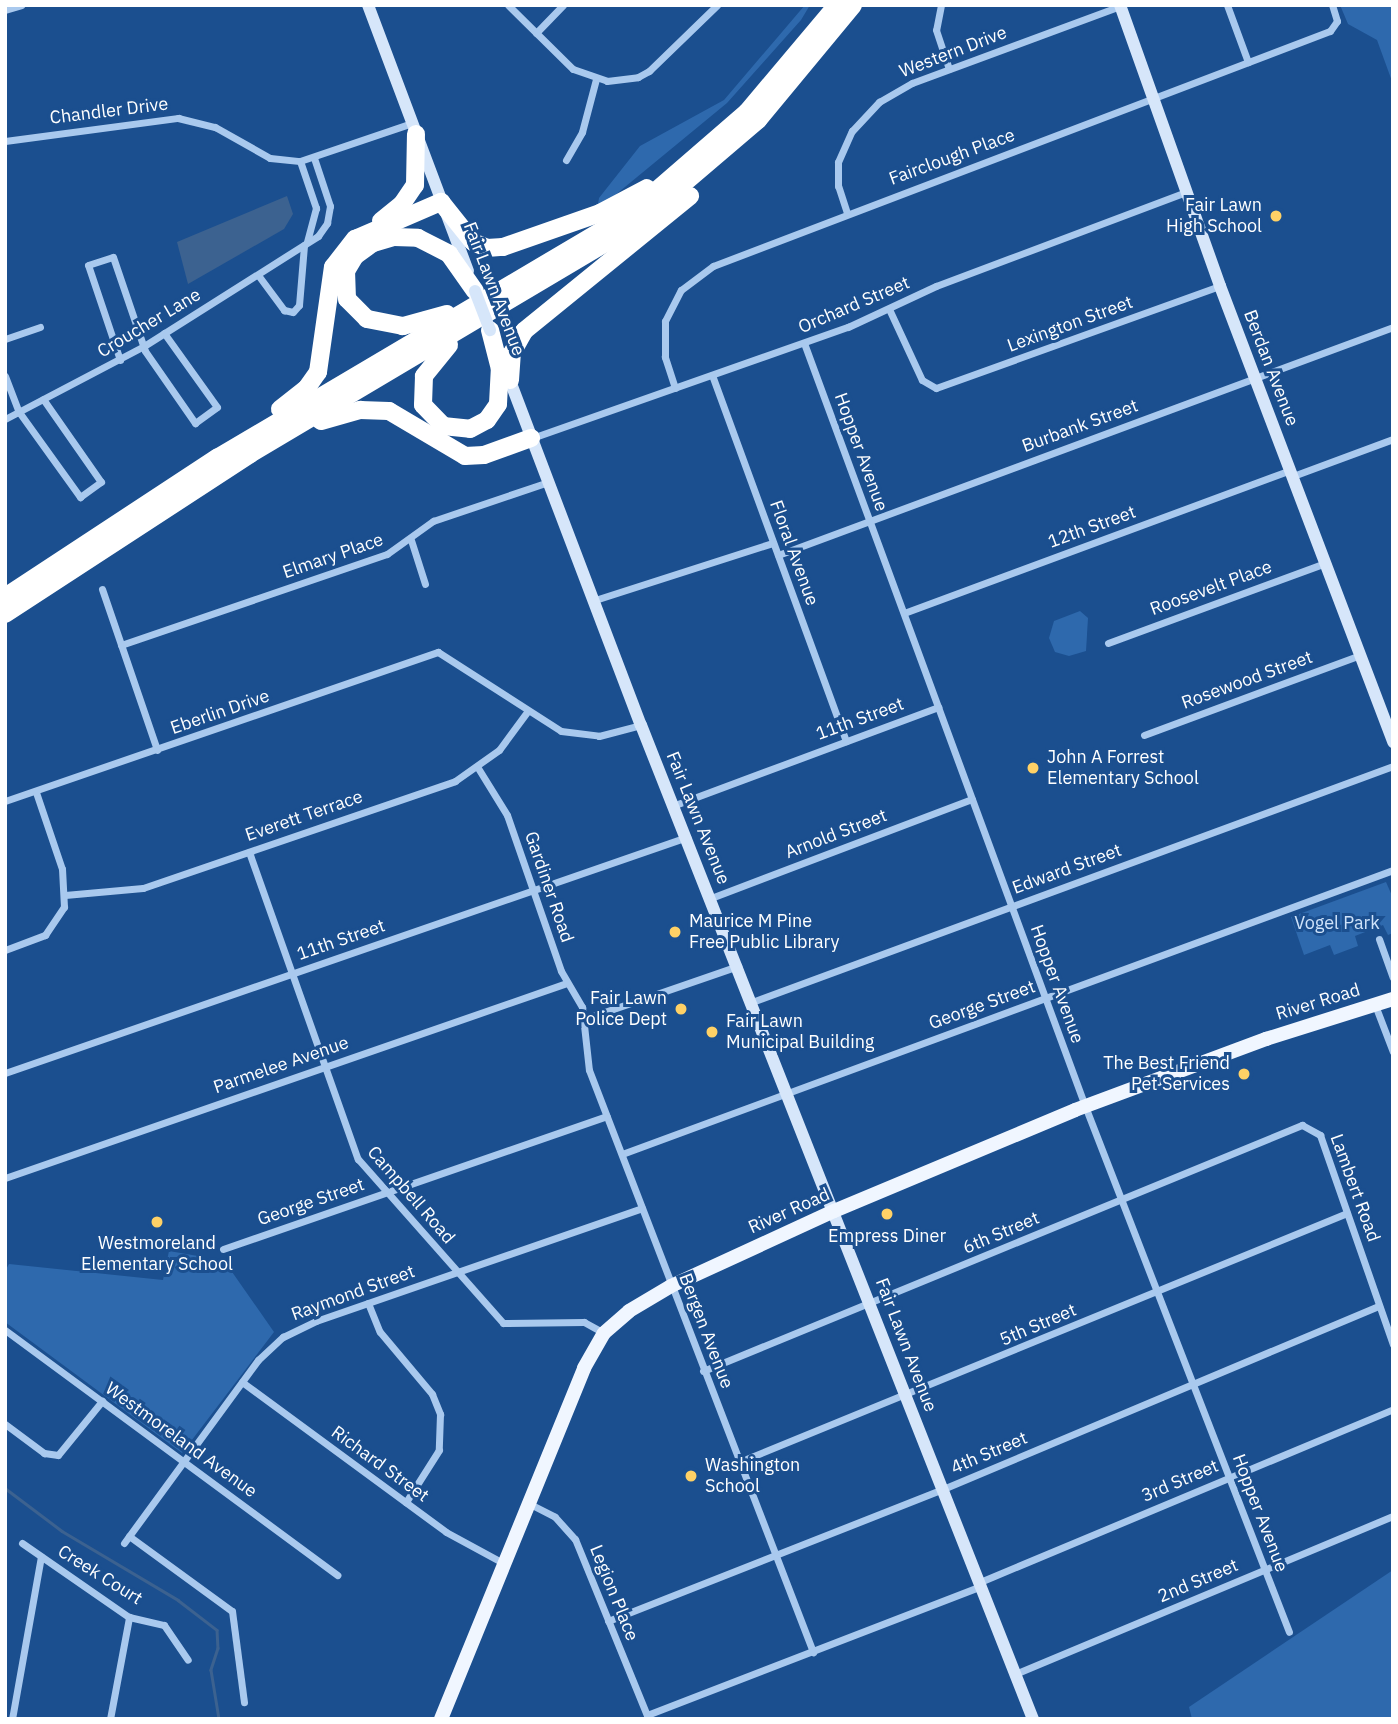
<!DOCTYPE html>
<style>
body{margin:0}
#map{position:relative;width:1398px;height:1724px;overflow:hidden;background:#1b4f8f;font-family:"IBM Plex Sans",sans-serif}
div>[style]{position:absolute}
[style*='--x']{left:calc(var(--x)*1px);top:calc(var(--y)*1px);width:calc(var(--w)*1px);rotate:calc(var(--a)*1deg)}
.green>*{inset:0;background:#2e69ad}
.water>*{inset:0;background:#3c6290}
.stream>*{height:2.5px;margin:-1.25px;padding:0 1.25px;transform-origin:1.25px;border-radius:1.25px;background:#3c6290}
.street>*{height:7px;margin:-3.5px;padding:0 3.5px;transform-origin:3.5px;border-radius:3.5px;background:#a9c9ee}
.secondary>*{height:12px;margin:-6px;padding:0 6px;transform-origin:6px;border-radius:6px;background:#d6e6fa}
.primary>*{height:14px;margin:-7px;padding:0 7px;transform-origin:7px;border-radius:7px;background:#f0f6ff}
.highway>*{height:18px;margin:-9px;padding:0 9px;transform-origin:9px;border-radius:9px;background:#fff}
.secondary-bridge>*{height:12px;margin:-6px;padding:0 6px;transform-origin:6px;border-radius:6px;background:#d6e6fa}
.dots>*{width:19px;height:19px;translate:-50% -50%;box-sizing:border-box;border:4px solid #1b4f8f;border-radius:50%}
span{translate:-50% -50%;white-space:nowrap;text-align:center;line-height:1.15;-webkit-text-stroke:6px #1b4f8f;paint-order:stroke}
.street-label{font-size:18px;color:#fff}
.poi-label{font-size:18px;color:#fff}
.right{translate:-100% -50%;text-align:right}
.left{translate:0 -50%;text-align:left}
.park-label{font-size:18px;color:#cfe3fa}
.frame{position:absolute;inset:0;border:7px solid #fff;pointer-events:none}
</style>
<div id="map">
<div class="green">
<div style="clip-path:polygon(805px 5px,810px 5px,801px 20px,727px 103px,597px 210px,599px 198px,640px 146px,724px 100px)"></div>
<div style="clip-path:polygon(1340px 5px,1393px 5px,1393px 84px,1377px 40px,1348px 24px)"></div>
<div style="clip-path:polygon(1080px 611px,1088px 618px,1086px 651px,1069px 656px,1055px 652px,1049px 638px,1054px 621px)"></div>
<div style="clip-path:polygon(1386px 882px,1393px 898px,1393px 933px,1388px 935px,1383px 925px,1355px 936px,1358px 946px,1334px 955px,1330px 945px,1304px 955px,1291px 917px)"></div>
<div style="clip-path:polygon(169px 1251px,198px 1256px,230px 1269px,274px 1332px,182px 1453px,5px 1322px,5px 1271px,9px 1264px,163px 1280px)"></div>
<div style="clip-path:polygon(1393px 1570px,1393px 1719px,1192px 1719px,1189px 1707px)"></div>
</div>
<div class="water">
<div style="clip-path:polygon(287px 196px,293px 214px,284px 229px,188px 284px,177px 242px)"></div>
</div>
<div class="stream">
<div style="--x:5;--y:1488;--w:71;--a:37"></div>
<div style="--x:62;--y:1531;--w:135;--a:30.7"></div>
<div style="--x:178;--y:1600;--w:49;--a:37.6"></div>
<div style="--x:217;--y:1630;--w:18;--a:87"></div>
<div style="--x:218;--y:1648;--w:23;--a:108"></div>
<div style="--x:211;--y:1670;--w:50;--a:80.7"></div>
</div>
<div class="street">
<div style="--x:508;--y:5;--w:91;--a:44.6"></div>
<div style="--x:573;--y:69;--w:36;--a:19"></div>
<div style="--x:607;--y:81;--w:31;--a:-7"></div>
<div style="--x:638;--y:77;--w:13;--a:-29"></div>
<div style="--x:649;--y:71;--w:95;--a:-44.1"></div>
<div style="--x:941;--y:5;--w:25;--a:101"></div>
<div style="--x:936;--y:30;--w:41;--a:71.6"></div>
<div style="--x:1227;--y:5;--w:61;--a:69.8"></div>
<div style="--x:5;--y:10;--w:17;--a:-17"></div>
<div style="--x:536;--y:33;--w:39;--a:-46"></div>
<div style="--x:5;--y:141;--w:175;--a:-7.6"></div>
<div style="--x:178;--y:118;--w:38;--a:14"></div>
<div style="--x:215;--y:127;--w:63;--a:29.4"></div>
<div style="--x:270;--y:158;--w:30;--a:6"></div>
<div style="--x:300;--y:161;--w:118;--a:-18.7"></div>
<div style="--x:566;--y:160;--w:32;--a:-60"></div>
<div style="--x:582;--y:132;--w:55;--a:-75.2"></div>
<div style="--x:300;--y:161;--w:50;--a:71.2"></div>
<div style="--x:316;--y:208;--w:35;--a:105"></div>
<div style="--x:847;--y:213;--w:28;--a:-108"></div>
<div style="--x:838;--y:186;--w:24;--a:-90"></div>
<div style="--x:838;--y:162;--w:34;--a:-66"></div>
<div style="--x:852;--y:131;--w:40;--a:-47"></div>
<div style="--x:879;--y:102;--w:38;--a:-30"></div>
<div style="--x:912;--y:83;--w:222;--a:-20.3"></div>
<div style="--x:258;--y:275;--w:44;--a:53.4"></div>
<div style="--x:284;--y:310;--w:9;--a:13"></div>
<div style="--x:293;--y:312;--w:9;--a:-49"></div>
<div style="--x:299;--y:305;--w:60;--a:-85.2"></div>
<div style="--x:889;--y:309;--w:78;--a:65.1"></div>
<div style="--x:922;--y:380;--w:16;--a:30"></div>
<div style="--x:936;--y:388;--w:302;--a:-19.8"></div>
<div style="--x:5;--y:339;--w:37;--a:-19"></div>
<div style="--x:804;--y:343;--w:813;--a:69.78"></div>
<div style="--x:1085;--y:1106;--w:564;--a:68.8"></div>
<div style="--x:120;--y:360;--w:100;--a:-108.6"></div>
<div style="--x:88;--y:265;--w:26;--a:-18"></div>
<div style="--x:113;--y:257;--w:99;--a:71.2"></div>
<div style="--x:145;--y:351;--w:88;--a:55.2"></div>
<div style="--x:195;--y:423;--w:27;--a:-36"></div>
<div style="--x:217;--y:407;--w:91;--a:-125.6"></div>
<div style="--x:712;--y:375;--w:390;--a:69.9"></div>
<div style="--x:5;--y:376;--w:39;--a:69"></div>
<div style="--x:19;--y:412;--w:105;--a:54.3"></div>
<div style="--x:80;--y:497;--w:26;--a:-36"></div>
<div style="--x:101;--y:482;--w:101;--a:-124.9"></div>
<div style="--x:675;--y:388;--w:33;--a:-108"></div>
<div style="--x:665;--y:357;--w:36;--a:-90"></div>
<div style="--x:665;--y:321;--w:35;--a:-63"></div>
<div style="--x:681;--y:290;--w:40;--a:-37"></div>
<div style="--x:713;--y:266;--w:660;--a:-20.85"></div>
<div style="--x:1330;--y:31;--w:12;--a:-55"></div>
<div style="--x:1337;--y:21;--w:17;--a:-107"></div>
<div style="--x:5;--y:419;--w:157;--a:-27.7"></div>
<div style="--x:144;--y:346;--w:206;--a:-32.3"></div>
<div style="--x:318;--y:236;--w:16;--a:-55"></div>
<div style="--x:327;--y:223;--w:17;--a:-80"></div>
<div style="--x:330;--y:206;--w:51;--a:-108.4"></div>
<div style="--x:532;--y:438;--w:335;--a:-19.4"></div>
<div style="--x:848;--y:327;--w:97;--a:-25"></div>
<div style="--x:936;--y:286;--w:267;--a:-20.6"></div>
<div style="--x:1293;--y:476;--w:107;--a:-20.3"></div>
<div style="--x:411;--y:540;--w:46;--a:72.3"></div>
<div style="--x:778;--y:555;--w:656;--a:-20.34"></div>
<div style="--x:102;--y:589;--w:170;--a:71.1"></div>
<div style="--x:595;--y:600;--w:187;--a:-17.8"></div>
<div style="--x:904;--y:613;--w:413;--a:-20.3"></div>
<div style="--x:1108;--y:643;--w:232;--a:-20.2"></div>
<div style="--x:121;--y:645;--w:281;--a:-18.9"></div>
<div style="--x:387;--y:554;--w:57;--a:-35.7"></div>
<div style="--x:433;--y:521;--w:121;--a:-18.7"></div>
<div style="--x:1144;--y:735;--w:230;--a:-20.3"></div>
<div style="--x:478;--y:768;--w:55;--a:58.3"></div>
<div style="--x:507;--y:815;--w:165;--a:70.9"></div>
<div style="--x:561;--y:971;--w:42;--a:59.7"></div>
<div style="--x:582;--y:1007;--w:63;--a:83.7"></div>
<div style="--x:589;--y:1070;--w:624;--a:68.95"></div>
<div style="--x:5;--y:801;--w:458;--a:-19"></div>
<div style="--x:438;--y:652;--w:146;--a:32.7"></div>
<div style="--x:561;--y:731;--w:38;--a:7"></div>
<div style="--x:599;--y:736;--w:43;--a:-14.7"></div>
<div style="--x:675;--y:805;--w:281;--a:-20.4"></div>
<div style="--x:249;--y:852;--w:326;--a:70.5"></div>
<div style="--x:358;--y:1159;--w:219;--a:48.5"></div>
<div style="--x:503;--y:1323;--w:81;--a:-0.7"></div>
<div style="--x:584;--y:1322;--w:23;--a:29"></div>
<div style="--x:65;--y:895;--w:78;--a:-5.1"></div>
<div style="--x:143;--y:888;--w:330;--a:-18.9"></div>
<div style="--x:455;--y:781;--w:54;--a:-35.2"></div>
<div style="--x:499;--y:750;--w:47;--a:-53.6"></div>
<div style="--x:711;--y:898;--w:279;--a:-20.8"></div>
<div style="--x:1379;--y:939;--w:41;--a:70.3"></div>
<div style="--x:5;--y:950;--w:43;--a:-20.6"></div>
<div style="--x:45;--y:935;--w:34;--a:-56"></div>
<div style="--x:64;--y:907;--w:38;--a:-93"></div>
<div style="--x:62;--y:869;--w:81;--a:-108.7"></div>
<div style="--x:752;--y:1002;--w:683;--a:-20.21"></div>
<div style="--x:1375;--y:1005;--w:50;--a:69"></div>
<div style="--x:587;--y:1018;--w:160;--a:-19"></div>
<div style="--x:5;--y:1073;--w:722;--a:-19.09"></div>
<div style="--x:622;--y:1154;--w:822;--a:-20.22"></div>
<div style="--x:5;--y:1178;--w:595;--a:-19.14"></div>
<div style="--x:223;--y:1249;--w:406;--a:-19.1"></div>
<div style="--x:368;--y:1303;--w:31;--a:68"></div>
<div style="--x:380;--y:1332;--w:81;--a:50"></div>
<div style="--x:432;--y:1394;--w:22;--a:68"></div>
<div style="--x:440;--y:1414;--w:36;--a:92"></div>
<div style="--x:439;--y:1450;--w:62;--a:122.4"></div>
<div style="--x:5;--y:1330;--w:413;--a:36.4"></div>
<div style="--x:703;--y:1371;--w:648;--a:-22.33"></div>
<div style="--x:1302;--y:1125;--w:21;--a:29"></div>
<div style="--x:1320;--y:1135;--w:222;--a:70.8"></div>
<div style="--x:242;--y:1382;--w:253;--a:36.3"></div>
<div style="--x:446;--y:1532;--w:65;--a:28.5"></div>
<div style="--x:5;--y:1424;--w:49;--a:36.6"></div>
<div style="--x:44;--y:1453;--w:14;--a:8"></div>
<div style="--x:58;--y:1455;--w:70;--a:-50.8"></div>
<div style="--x:739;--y:1462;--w:657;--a:-22.27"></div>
<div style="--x:528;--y:1503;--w:30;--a:27"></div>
<div style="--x:555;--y:1517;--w:30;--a:48"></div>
<div style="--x:575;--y:1539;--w:190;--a:67.8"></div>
<div style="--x:647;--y:1715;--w:358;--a:-21.1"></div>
<div style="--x:129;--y:1536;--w:127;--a:36.1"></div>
<div style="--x:232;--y:1611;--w:92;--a:82.5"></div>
<div style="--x:22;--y:1543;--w:130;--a:34.7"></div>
<div style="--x:129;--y:1617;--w:36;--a:13"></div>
<div style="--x:164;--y:1625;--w:42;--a:55.6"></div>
<div style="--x:124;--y:1543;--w:227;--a:-53.8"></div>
<div style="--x:258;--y:1360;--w:34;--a:-43"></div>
<div style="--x:283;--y:1337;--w:37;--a:-26"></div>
<div style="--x:316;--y:1321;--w:345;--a:-19.1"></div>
<div style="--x:980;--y:1582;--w:448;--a:-22.7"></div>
<div style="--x:608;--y:1621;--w:360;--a:-21.5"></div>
<div style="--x:943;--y:1489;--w:473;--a:-22.8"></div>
<div style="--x:1015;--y:1674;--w:410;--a:-22.7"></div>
<div style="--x:12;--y:1719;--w:165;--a:-79.9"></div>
<div style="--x:110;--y:1719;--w:104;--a:-79.4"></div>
</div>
<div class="secondary">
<div style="--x:368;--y:5;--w:284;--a:69.4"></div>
<div style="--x:1120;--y:5;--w:298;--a:70.4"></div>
<div style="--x:1220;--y:286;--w:488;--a:69.2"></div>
<div style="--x:507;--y:373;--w:377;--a:69.2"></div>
<div style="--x:641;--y:725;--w:1069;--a:68.48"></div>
</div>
<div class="primary">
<div style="--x:441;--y:1719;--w:379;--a:-67.8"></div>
<div style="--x:584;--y:1368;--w:40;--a:-60.3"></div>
<div style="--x:604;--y:1333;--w:33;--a:-41"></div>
<div style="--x:629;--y:1311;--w:49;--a:-30.8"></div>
<div style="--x:671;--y:1286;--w:179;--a:-24.7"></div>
<div style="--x:834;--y:1211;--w:261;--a:-22.7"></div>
<div style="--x:1075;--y:1110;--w:204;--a:-20.4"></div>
<div style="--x:1266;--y:1039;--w:133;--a:-17.5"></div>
</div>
<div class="highway">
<div style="--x:381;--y:221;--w:27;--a:-39"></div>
<div style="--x:402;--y:204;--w:23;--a:-56"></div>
<div style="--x:415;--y:185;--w:51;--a:-88.9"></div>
<div style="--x:447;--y:314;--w:46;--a:164.7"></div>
<div style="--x:403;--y:326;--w:37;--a:-169"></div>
<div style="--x:367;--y:319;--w:28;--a:-135"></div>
<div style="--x:347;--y:299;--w:28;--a:-92"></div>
<div style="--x:346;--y:271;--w:17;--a:-59"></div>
<div style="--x:355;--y:256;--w:22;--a:-36"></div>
<div style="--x:373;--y:243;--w:22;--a:-16"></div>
<div style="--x:394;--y:237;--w:24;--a:2"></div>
<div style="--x:418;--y:238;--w:35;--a:27"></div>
<div style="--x:449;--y:254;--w:45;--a:54.9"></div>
<div style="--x:449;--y:345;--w:40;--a:129"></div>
<div style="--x:424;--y:376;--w:29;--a:92"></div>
<div style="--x:423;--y:405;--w:29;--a:46"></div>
<div style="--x:443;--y:426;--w:27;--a:6"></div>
<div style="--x:470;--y:429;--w:19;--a:-28"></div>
<div style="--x:487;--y:420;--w:19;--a:-55"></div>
<div style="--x:498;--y:404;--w:35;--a:-87"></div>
<div style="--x:500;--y:369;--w:40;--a:-104.4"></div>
<div style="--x:510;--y:380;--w:27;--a:-86"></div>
<div style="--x:512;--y:353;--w:25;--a:-61"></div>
<div style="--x:524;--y:331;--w:214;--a:-39.1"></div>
<div style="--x:280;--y:409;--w:33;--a:-38"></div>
<div style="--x:306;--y:389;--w:21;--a:-55"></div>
<div style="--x:318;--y:372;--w:106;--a:-81.9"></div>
<div style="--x:333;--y:267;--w:36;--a:-52"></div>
<div style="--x:355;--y:239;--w:94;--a:-23.3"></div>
<div style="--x:441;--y:202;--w:51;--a:51.3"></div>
<div style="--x:473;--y:242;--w:15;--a:23"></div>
<div style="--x:487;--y:248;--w:16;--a:-4"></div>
<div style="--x:503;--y:247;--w:103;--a:-19.3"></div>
<div style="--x:600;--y:213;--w:53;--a:-28"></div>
<div style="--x:321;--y:421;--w:41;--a:-15.8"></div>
<div style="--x:360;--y:410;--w:29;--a:2"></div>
<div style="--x:389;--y:411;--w:88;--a:30.6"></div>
<div style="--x:465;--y:456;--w:19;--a:-3"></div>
<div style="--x:484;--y:455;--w:50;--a:-19.9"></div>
<div style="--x:5;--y:597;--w:254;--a:-33.3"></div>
<div style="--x:217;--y:458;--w:477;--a:-30.6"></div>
<div style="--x:628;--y:215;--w:157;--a:-40.9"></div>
<div style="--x:747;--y:112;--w:140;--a:-49.9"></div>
<div style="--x:5;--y:614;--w:293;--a:-33.1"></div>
<div style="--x:250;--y:454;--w:448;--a:-30.7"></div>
<div style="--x:635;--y:225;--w:162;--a:-40.5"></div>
<div style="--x:758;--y:120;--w:149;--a:-50.4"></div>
</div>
<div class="secondary-bridge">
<div style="--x:475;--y:291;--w:42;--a:69"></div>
</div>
<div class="dots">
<div style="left:1276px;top:216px;background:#ffd166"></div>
<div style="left:1033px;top:768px;background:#ffd166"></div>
<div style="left:675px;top:932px;background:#ffd166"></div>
<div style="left:681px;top:1009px;background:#ffd166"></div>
<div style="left:712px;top:1032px;background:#ffd166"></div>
<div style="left:1244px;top:1074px;background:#ffd166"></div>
<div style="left:887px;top:1214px;background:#ffd166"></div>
<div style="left:157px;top:1222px;background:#ffd166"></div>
<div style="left:691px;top:1476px;background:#ffd166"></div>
</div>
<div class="street-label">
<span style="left:953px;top:52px;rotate:-21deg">Western Drive</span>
<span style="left:109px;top:111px;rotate:-7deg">Chandler Drive</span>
<span style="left:952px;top:157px;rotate:-20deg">Fairclough Place</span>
<span style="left:494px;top:289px;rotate:69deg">Fair Lawn Avenue</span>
<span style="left:854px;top:305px;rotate:-23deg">Orchard Street</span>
<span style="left:149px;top:323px;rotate:-31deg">Croucher Lane</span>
<span style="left:1070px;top:324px;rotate:-20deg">Lexington Street</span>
<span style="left:1271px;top:368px;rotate:69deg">Berdan Avenue</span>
<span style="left:1080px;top:426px;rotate:-20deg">Burbank Street</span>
<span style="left:861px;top:452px;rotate:70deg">Hopper Avenue</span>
<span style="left:1092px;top:527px;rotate:-20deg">12th Street</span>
<span style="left:794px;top:553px;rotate:70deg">Floral Avenue</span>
<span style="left:333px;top:556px;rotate:-19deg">Elmary Place</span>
<span style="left:1211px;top:588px;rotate:-20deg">Roosevelt Place</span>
<span style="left:1247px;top:680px;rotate:-20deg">Rosewood Street</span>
<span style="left:220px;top:712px;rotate:-19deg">Eberlin Drive</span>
<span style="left:860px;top:719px;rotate:-20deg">11th Street</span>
<span style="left:304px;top:816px;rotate:-19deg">Everett Terrace</span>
<span style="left:698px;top:818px;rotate:68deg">Fair Lawn Avenue</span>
<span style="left:836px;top:834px;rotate:-21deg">Arnold Street</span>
<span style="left:1067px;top:869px;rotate:-20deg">Edward Street</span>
<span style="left:549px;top:887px;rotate:71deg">Gardiner Road</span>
<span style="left:341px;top:940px;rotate:-19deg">11th Street</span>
<span style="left:1057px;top:984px;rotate:70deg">Hopper Avenue</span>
<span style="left:1318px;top:1002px;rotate:-17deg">River Road</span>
<span style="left:982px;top:1005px;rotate:-20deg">George Street</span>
<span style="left:281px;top:1065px;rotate:-19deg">Parmelee Avenue</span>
<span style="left:1355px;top:1188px;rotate:70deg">Lambert Road</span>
<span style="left:411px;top:1195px;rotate:49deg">Campbell Road</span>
<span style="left:311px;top:1202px;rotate:-19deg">George Street</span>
<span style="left:789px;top:1211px;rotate:-24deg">River Road</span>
<span style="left:1001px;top:1233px;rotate:-23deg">6th Street</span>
<span style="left:353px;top:1293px;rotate:-20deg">Raymond Street</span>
<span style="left:1038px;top:1325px;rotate:-23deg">5th Street</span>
<span style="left:706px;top:1331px;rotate:69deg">Bergen Avenue</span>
<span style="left:906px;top:1345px;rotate:69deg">Fair Lawn Avenue</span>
<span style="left:181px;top:1440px;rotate:36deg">Westmoreland Avenue</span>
<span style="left:989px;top:1453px;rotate:-23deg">4th Street</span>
<span style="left:380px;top:1464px;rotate:36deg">Richard Street</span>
<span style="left:1180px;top:1481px;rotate:-23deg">3rd Street</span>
<span style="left:1260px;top:1513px;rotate:69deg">Hopper Avenue</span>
<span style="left:100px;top:1575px;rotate:32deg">Creek Court</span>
<span style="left:1198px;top:1581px;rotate:-23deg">2nd Street</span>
<span style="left:614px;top:1593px;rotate:68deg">Legion Place</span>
</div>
<div class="poi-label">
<span class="right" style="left:1262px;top:216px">Fair Lawn<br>High School</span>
<span class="left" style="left:1047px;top:768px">John A Forrest<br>Elementary School</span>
<span class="left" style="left:689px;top:932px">Maurice M Pine<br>Free Public Library</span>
<span class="right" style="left:667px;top:1009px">Fair Lawn<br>Police Dept</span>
<span class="left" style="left:726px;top:1032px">Fair Lawn<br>Municipal Building</span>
<span class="right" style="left:1230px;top:1074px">The Best Friend<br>Pet Services</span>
<span style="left:887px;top:1236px">Empress Diner</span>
<span style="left:157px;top:1254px">Westmoreland<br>Elementary School</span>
<span class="left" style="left:705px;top:1476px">Washington<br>School</span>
</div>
<div class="park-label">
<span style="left:1337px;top:923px">Vogel Park</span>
</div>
<div class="frame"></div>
</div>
